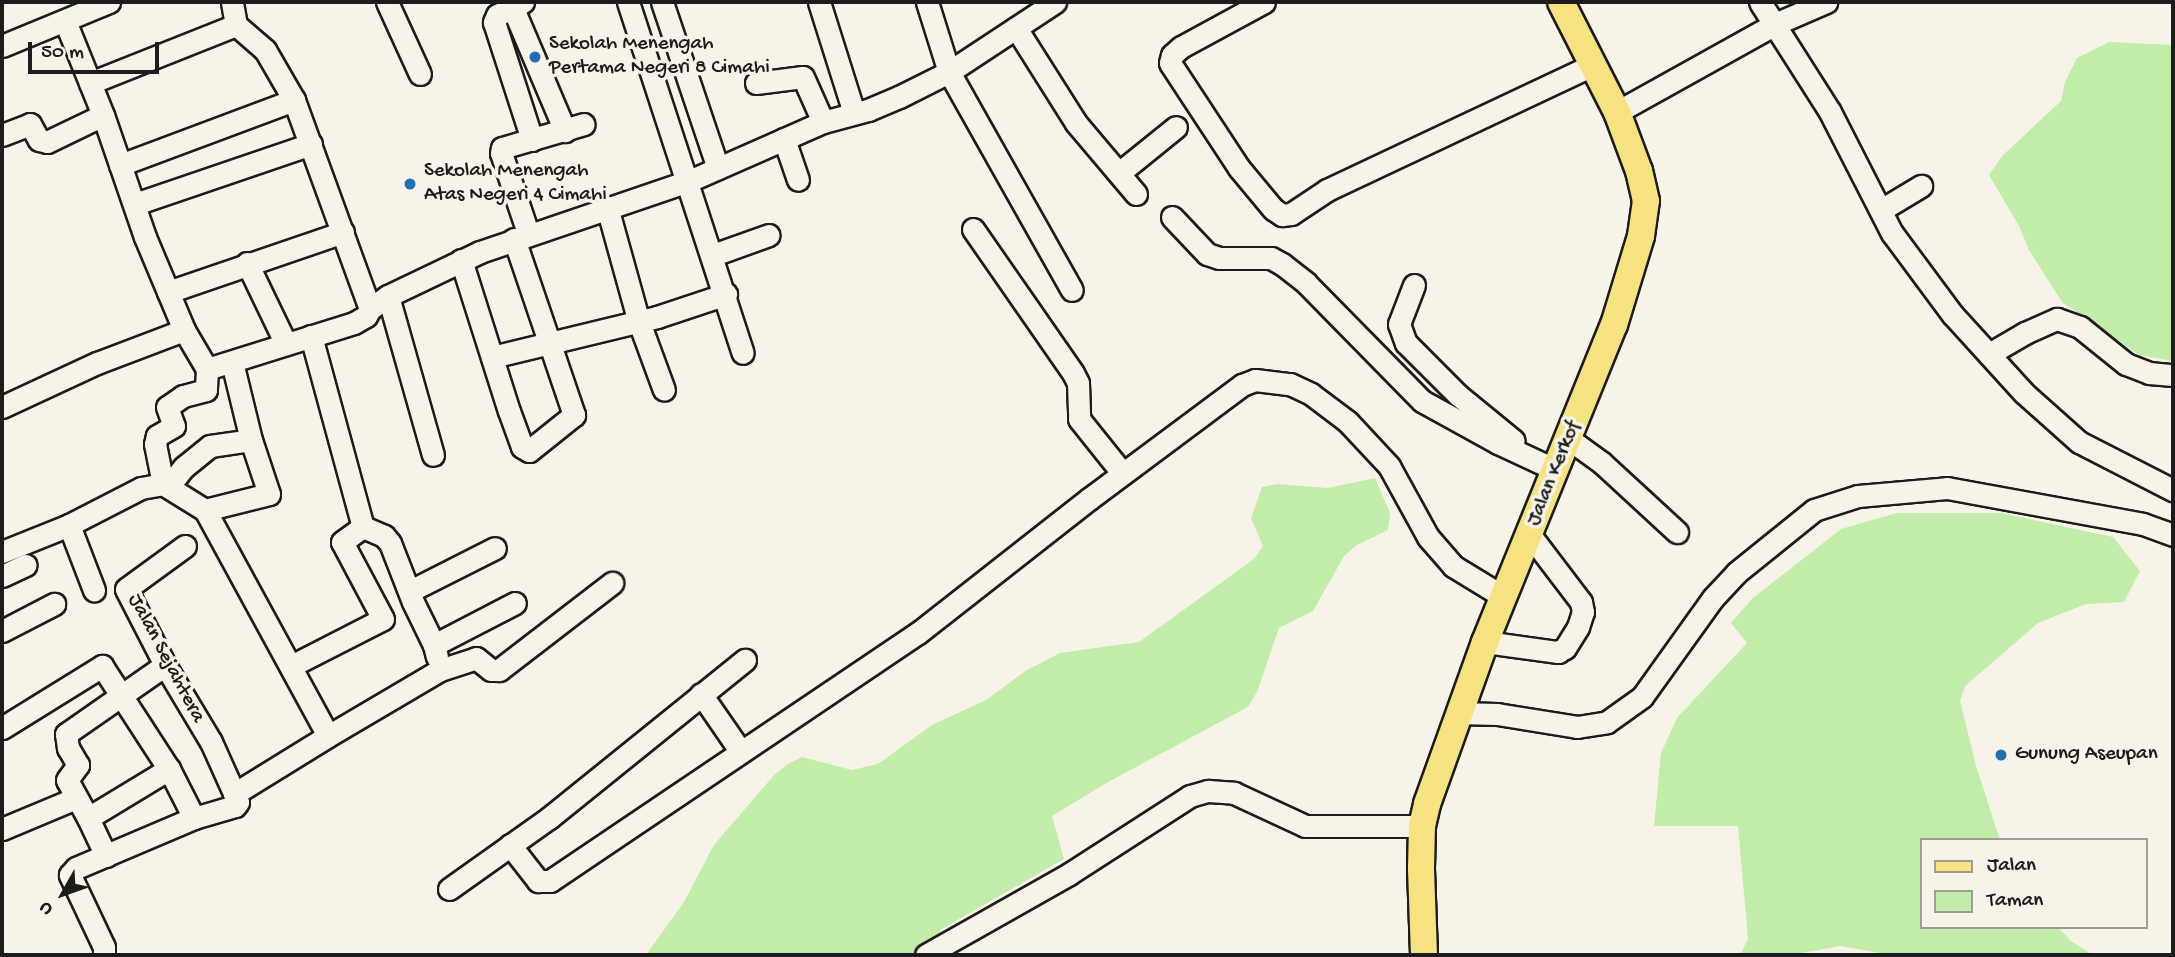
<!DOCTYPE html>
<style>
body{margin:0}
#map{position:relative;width:2175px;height:957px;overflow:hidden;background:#f7f3e8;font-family:"Gochi Hand",sans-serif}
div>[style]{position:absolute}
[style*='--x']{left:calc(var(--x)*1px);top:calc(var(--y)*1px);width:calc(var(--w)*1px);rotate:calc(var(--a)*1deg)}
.green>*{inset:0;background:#c1eca9}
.roads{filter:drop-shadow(2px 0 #1c1c1c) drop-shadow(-2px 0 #1c1c1c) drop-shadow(0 2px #1c1c1c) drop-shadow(0 -2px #1c1c1c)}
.minor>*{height:21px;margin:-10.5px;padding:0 10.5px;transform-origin:10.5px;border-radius:10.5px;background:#f7f3e8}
.major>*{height:26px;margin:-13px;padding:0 13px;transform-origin:13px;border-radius:13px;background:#f7e281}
.dots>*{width:19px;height:19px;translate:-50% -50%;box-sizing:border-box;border:4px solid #f7f3e8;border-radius:50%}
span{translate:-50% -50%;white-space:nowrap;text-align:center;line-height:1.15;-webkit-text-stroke:7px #f7f3e8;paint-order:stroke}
.poi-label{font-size:21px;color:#1c1c1c}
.left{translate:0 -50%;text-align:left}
.street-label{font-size:21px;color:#1c1c1c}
.frame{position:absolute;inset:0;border:4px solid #1c1c1c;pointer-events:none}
.legend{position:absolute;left:1920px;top:838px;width:228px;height:91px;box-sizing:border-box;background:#f7f3e8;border:2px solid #9f9d96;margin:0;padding:9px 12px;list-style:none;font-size:21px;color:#1c1c1c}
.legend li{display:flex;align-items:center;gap:14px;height:35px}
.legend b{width:35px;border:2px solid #9f9d96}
.north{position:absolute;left:28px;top:859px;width:70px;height:70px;-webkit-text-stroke:5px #f7f3e8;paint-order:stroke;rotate:230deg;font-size:19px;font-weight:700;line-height:28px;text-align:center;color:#1c1c1c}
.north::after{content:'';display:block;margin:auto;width:24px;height:32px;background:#1c1c1c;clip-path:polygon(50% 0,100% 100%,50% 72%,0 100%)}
.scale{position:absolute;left:28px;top:42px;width:131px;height:32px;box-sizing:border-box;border:4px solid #1c1c1c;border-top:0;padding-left:9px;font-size:21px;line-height:24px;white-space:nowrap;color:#1c1c1c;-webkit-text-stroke:5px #f7f3e8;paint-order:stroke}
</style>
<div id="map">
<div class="green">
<div style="clip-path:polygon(2109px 42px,2173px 45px,2173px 361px,2139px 355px,2062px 302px,2029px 250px,2019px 226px,1989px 175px,2002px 156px,2061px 101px,2065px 82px,2077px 58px)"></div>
<div style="clip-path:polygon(1375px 478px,1390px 513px,1388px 530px,1357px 545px,1344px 556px,1313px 611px,1279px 628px,1257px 692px,1248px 707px,1108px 782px,1052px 816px,1064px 859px,940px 930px,936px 955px,646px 955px,684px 902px,714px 845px,775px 774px,788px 764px,802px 757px,852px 770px,878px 764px,932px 725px,986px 700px,1027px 670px,1060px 653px,1139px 642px,1254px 559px,1263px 546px,1251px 518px,1262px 487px,1277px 484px,1328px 488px)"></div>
<div style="clip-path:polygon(1897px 513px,2001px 513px,2113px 537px,2140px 571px,2124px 602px,2086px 604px,2038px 623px,1965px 686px,1960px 701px,1976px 766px,2000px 840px,1921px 840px,1921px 927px,2058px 927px,2071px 941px,2093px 955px,1891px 955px,1840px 946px,1791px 955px,1740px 955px,1748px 939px,1738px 826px,1654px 826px,1661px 753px,1677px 718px,1747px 643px,1731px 623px,1753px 598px,1841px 529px)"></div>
</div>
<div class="roads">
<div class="minor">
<div style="--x:387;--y:2;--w:79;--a:65.4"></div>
<div style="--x:523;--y:2;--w:29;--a:153"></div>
<div style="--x:497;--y:15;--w:8;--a:113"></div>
<div style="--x:494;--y:22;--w:124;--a:72.1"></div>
<div style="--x:628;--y:2;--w:369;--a:71.9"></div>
<div style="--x:662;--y:2;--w:175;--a:71.4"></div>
<div style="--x:819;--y:2;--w:116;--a:72.5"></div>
<div style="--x:927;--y:2;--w:73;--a:72.6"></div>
<div style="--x:949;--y:72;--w:250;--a:60.6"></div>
<div style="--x:1264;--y:2;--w:94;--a:151.5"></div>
<div style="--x:1181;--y:47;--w:12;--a:138"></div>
<div style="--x:1172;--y:55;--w:8;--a:104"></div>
<div style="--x:1170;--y:63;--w:126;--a:56.7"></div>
<div style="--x:1239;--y:168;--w:53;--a:50.3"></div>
<div style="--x:1273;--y:209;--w:11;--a:34"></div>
<div style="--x:1282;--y:215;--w:9;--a:-6"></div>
<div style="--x:1291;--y:214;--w:43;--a:-33.7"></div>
<div style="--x:1327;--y:190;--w:294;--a:-25.2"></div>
<div style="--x:1760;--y:2;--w:130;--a:57.5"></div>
<div style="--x:1830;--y:112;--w:136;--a:62.9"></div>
<div style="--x:1892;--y:233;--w:102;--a:53.4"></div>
<div style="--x:1953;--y:315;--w:105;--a:47.7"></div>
<div style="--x:2024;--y:393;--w:74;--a:41.7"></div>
<div style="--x:2079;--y:442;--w:106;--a:27.1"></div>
<div style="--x:512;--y:6;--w:136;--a:67"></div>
<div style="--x:65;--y:21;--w:101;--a:68"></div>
<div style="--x:103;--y:115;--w:129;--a:71"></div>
<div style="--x:145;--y:237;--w:101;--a:67.2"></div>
<div style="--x:184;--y:330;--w:45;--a:59.5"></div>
<div style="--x:207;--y:369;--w:21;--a:93"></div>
<div style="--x:206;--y:390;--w:24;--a:165"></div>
<div style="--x:183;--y:396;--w:19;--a:145"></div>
<div style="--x:167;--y:407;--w:20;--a:70"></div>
<div style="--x:174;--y:426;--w:20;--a:150"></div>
<div style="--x:157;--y:436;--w:8;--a:104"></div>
<div style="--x:155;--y:444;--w:41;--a:78.7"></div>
<div style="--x:1016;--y:28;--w:112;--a:57.7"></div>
<div style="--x:1076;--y:123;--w:93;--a:49.8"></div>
<div style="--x:2;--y:46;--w:116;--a:-22.4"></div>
<div style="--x:90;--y:83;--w:157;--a:-21.7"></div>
<div style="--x:756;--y:83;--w:47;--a:-7.3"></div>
<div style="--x:803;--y:77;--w:49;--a:66"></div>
<div style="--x:1617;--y:112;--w:181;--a:-29.1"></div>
<div style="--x:1775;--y:24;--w:56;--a:-23.3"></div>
<div style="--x:2;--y:135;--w:30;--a:-21"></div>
<div style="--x:30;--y:124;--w:18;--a:61"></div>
<div style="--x:39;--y:140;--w:8;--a:14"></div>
<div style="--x:47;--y:142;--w:62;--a:-25.7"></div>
<div style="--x:784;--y:139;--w:43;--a:71.1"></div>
<div style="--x:120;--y:165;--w:186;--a:-20.5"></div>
<div style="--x:1119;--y:173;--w:73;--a:-38.9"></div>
<div style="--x:135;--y:204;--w:186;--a:-18.8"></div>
<div style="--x:607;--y:207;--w:119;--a:74.5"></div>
<div style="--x:639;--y:322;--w:72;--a:69.8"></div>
<div style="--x:1881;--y:210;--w:47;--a:-31"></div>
<div style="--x:1172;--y:217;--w:51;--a:46.6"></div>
<div style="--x:1207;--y:254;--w:13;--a:18"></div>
<div style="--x:1219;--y:258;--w:52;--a:0"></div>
<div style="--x:1271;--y:258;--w:13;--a:29"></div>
<div style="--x:1282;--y:264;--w:31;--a:38"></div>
<div style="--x:1306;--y:283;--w:165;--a:45.5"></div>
<div style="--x:1422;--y:401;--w:87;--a:28.9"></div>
<div style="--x:1498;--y:443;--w:64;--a:25"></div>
<div style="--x:973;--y:229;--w:175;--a:55.2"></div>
<div style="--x:1073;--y:373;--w:11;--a:63"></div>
<div style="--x:1078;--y:383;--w:36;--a:88"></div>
<div style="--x:1079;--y:419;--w:70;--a:51.3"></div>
<div style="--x:528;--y:233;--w:84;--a:-108.6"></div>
<div style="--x:501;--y:153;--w:5;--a:-79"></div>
<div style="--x:502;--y:148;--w:85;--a:-16.3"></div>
<div style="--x:713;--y:255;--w:59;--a:-19.7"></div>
<div style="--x:461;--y:260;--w:158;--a:72.4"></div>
<div style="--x:509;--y:411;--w:38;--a:70"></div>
<div style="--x:522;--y:447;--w:8;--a:30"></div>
<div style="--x:529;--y:451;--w:58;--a:-38.7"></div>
<div style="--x:574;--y:415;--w:186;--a:-108.8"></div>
<div style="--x:247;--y:263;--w:90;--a:64.3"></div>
<div style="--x:1414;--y:285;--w:42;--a:111"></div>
<div style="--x:1399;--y:324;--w:20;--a:70"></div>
<div style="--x:1406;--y:343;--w:74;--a:45"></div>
<div style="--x:1458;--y:395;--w:72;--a:39.4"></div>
<div style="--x:168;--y:292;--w:185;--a:-18.9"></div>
<div style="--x:388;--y:296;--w:165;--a:74.2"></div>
<div style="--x:370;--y:309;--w:22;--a:-36"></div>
<div style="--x:388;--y:296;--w:102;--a:-25.6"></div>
<div style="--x:480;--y:252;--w:221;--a:-18.8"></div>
<div style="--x:689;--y:181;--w:146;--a:-23.8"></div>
<div style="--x:823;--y:122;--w:47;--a:-14.9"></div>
<div style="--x:868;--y:110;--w:34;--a:-23"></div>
<div style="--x:899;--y:97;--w:56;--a:-26.6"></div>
<div style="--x:949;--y:72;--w:127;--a:-33.4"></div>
<div style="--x:311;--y:336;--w:198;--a:74.8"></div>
<div style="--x:363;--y:527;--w:23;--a:23"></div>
<div style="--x:384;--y:536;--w:9;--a:49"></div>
<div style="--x:390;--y:543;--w:63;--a:68.7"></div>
<div style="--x:413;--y:602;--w:48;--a:64"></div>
<div style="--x:1989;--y:354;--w:42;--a:-30.3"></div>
<div style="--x:2025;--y:333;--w:35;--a:-24"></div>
<div style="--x:2057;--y:319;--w:24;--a:19"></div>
<div style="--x:2080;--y:327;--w:59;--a:38.8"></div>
<div style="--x:2126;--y:364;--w:25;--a:21"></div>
<div style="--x:2149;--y:373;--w:24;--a:5"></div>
<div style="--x:492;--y:357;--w:170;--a:-13.6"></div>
<div style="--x:657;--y:317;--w:73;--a:-18.4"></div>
<div style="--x:207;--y:369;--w:154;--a:-17.4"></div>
<div style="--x:354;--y:323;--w:14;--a:-30"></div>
<div style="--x:366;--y:316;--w:8;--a:-60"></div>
<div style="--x:370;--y:309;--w:222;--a:-110"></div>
<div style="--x:294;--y:100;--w:58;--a:-120.1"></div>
<div style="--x:265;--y:50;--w:38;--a:-139"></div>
<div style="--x:236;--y:25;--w:23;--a:-100"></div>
<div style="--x:2;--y:407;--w:105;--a:-24.9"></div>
<div style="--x:97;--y:363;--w:93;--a:-20.8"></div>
<div style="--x:1569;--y:439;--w:41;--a:36"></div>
<div style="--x:1602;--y:463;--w:102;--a:42.6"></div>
<div style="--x:169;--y:486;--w:24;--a:-52"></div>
<div style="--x:184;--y:467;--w:33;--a:-39"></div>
<div style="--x:210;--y:446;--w:41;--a:-8.3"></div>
<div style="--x:251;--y:440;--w:80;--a:-103.7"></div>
<div style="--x:205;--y:510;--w:66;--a:-14"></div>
<div style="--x:269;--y:494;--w:57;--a:-108.4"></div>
<div style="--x:69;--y:525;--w:81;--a:-27.2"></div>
<div style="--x:141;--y:488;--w:22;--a:-10"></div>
<div style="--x:163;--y:484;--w:49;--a:31.8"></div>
<div style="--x:205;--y:510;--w:257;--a:61.4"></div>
<div style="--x:328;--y:736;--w:130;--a:-30.5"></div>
<div style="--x:440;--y:670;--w:38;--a:-18"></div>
<div style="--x:476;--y:658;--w:19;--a:39"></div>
<div style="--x:491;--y:670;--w:8;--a:0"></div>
<div style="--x:499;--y:670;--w:143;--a:-37.6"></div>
<div style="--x:2;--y:552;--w:72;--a:-21.9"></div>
<div style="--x:69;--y:525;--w:70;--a:69"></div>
<div style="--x:2;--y:576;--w:26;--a:-25"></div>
<div style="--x:410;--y:591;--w:95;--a:-26.8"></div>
<div style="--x:2;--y:631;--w:59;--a:-27.4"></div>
<div style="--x:1485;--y:642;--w:74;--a:7.8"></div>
<div style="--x:1558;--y:652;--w:8;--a:-30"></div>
<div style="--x:1565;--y:648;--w:25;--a:-58"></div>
<div style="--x:1578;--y:627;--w:16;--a:-72"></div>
<div style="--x:1583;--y:612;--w:10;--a:-101"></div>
<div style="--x:1581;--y:602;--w:84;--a:-127.3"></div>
<div style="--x:437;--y:657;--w:12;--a:-104"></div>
<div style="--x:434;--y:645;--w:91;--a:-27.4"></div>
<div style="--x:291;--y:666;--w:103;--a:-27.1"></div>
<div style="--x:383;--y:619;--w:87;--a:-118"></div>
<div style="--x:342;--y:542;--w:26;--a:-36"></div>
<div style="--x:701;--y:694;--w:70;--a:55.4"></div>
<div style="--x:1457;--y:713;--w:40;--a:1.4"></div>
<div style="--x:1497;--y:714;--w:81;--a:9.2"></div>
<div style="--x:1577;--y:727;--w:30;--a:-9"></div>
<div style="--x:1607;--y:722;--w:43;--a:-35.5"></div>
<div style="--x:1642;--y:697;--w:122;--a:-54.4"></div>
<div style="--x:1713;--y:598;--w:34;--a:-47"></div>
<div style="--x:1736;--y:573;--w:100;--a:-38.9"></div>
<div style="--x:1814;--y:510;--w:46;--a:-17.7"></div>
<div style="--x:1858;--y:496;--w:89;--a:-5.1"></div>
<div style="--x:1947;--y:488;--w:199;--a:10.4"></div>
<div style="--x:2143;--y:524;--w:32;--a:20"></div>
<div style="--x:2;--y:728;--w:118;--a:-31.8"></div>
<div style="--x:102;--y:666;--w:123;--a:57"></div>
<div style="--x:234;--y:794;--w:110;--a:-31.7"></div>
<div style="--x:88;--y:818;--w:43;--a:-118.9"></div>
<div style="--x:67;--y:780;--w:19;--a:-54"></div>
<div style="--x:78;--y:765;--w:20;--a:-120"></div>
<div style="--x:68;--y:748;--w:14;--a:-98"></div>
<div style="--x:66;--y:734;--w:121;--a:-34.9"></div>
<div style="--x:2;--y:829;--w:80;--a:-22.7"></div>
<div style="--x:510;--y:845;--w:46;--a:52.1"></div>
<div style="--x:538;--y:881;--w:12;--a:0"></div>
<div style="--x:550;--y:881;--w:444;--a:-34"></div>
<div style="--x:918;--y:633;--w:217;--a:-38.1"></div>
<div style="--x:1089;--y:499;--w:191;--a:-36.7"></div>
<div style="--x:1242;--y:385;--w:14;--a:-21"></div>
<div style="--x:1255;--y:380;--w:35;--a:7"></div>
<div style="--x:1290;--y:384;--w:23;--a:25"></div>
<div style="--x:1311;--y:394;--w:46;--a:37.1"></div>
<div style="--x:1348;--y:422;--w:60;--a:47"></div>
<div style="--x:1389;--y:466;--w:81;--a:61.2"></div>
<div style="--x:1428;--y:537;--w:38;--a:49"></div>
<div style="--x:1453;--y:566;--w:60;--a:31.3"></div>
<div style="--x:106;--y:856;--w:42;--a:-115.3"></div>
<div style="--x:88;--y:818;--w:95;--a:-31.2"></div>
<div style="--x:169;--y:769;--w:55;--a:63"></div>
<div style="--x:194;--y:818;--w:43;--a:-16.3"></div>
<div style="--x:235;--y:806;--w:5;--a:-53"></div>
<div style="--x:238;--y:802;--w:66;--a:-114.2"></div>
<div style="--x:211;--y:742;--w:90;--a:-120.9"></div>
<div style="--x:165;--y:665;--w:85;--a:-117.2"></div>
<div style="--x:126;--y:589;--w:73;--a:-36.1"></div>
<div style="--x:449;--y:889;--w:123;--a:-35.4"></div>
<div style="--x:549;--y:818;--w:252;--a:-38.9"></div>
<div style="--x:104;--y:955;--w:8;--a:-90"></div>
<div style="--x:104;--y:947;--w:80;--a:-115.3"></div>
<div style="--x:70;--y:875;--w:9;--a:-49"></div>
<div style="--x:76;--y:868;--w:128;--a:-23"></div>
<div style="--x:926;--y:955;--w:164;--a:-29.5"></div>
<div style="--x:1069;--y:874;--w:144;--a:-32.8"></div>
<div style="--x:1190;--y:796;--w:19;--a:-16"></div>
<div style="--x:1208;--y:791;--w:26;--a:4"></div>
<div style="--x:1234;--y:793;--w:78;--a:24.9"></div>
<div style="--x:1305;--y:826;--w:117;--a:0"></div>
</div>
<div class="major">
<div style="--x:1424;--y:955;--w:86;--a:-92"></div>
<div style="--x:1421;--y:869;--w:43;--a:-88.7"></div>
<div style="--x:1422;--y:826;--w:23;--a:-77"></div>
<div style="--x:1427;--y:804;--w:172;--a:-70.3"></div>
<div style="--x:1485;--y:642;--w:342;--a:-67.9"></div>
<div style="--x:1614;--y:325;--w:93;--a:-73.1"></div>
<div style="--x:1641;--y:236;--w:35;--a:-82"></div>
<div style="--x:1646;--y:201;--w:31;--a:-103"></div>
<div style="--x:1639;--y:171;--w:63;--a:-110.4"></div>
<div style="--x:1617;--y:112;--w:123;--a:-117"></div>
</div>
</div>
<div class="dots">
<div style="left:535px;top:57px;background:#1f6fb2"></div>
<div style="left:410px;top:184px;background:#1f6fb2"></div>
<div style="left:2001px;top:755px;background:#1f6fb2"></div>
</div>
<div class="poi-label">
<span class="left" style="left:549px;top:57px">Sekolah Menengah<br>Pertama Negeri 8 Cimahi</span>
<span class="left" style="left:424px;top:184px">Sekolah Menengah<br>Atas Negeri 4 Cimahi</span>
<span class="left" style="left:2015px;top:755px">Gunung Aseupan</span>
</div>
<div class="street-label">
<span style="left:1555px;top:474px;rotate:-68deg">Jalan Kerkof</span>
<span style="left:165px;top:659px;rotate:62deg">Jalan Sejahtera</span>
</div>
<div class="frame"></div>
<ul class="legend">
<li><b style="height:9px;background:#f7e281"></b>Jalan</li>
<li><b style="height:19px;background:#c1eca9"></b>Taman</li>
</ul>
<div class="north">U</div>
<div class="scale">50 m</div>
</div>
